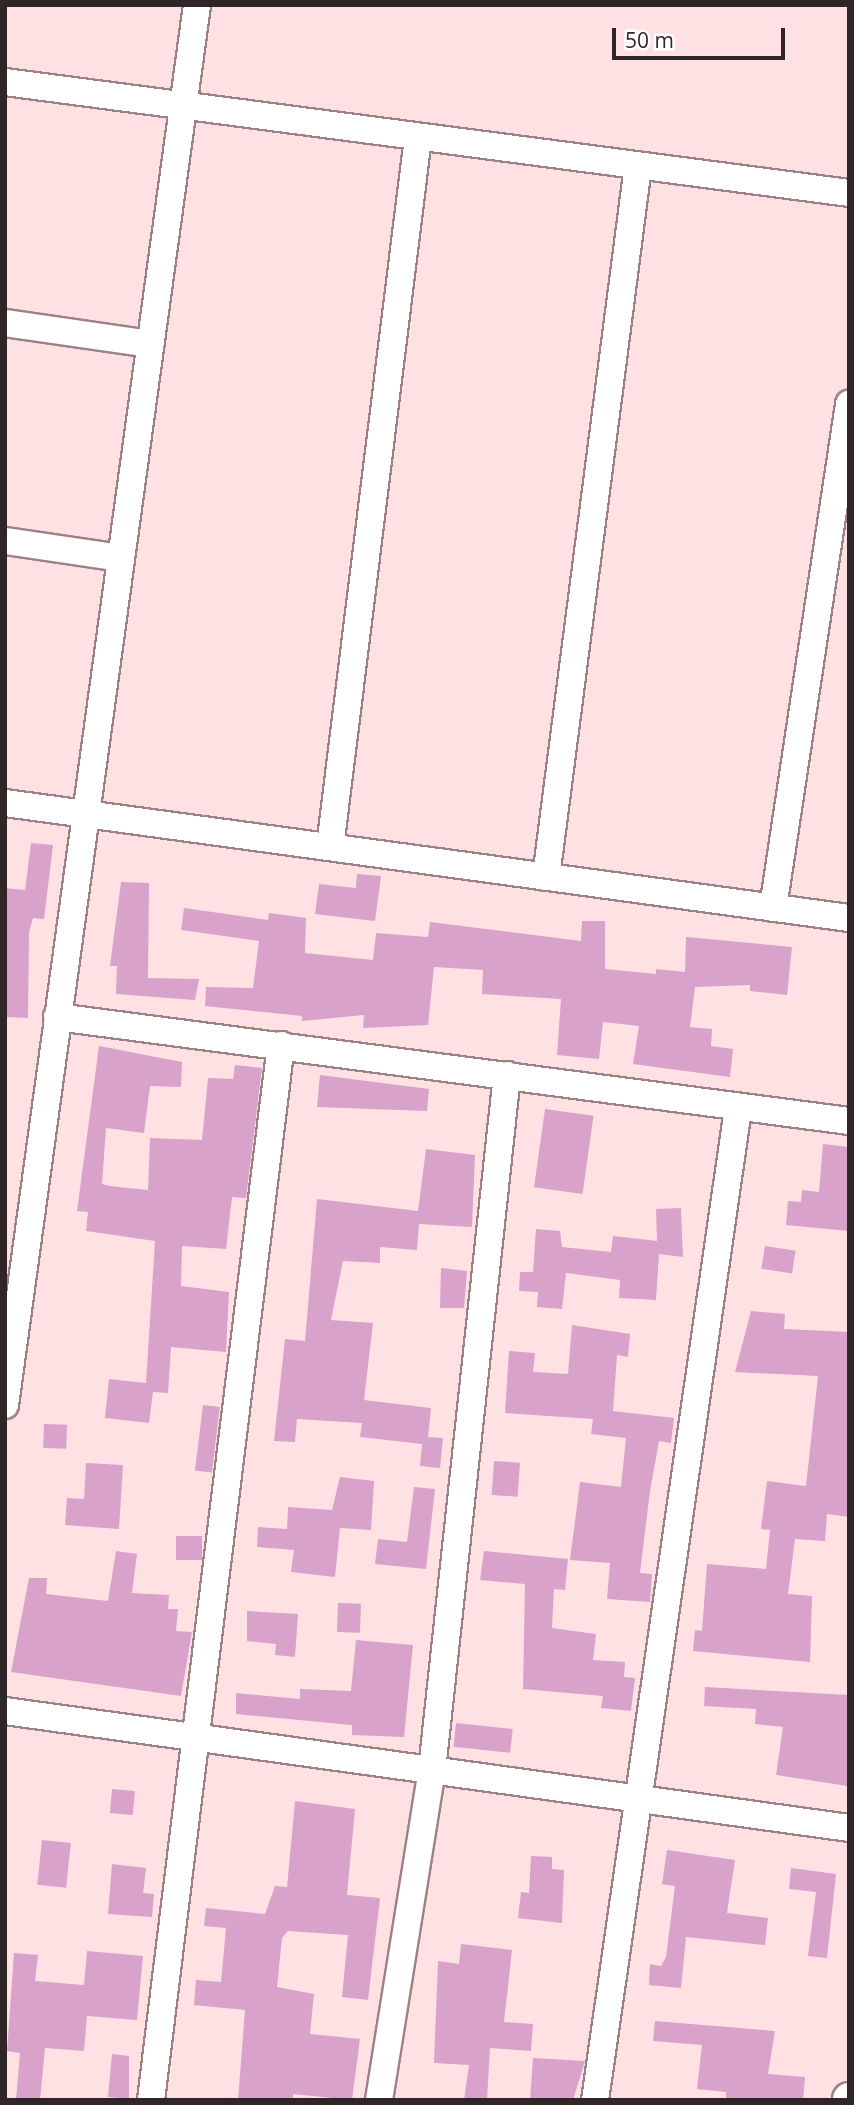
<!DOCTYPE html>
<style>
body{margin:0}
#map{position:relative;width:854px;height:2105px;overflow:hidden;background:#ffe1e4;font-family:"Open Sans",sans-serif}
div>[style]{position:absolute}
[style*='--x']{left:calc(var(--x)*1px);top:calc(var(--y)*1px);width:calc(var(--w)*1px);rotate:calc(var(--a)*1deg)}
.building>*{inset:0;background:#d8a2ca;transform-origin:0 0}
.roads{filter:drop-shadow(2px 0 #9c8285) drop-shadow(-2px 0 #9c8285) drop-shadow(0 2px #9c8285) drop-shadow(0 -2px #9c8285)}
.minor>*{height:26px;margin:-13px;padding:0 13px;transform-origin:13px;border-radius:13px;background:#fff}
.tertiary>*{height:32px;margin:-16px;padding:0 16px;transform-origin:16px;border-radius:16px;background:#fff}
span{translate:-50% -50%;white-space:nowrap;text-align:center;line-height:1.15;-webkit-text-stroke:6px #fff;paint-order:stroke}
.frame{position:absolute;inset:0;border:7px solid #302527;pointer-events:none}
.scale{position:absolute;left:612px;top:28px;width:173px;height:32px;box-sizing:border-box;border:4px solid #302527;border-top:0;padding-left:9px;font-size:21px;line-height:24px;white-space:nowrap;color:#302527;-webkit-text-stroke:5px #fff;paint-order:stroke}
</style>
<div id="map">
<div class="building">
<div style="clip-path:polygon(31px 843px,53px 845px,44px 919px,33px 918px,29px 932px,28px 1018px,5px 1017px,5px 888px,25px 890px)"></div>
<div style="clip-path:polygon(357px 874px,381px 876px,375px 921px,315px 914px,319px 884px,356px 888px)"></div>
<div style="clip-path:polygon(121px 882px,149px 883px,148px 978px,199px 979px,195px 1000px,116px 994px,117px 966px,110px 966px)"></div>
<div style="clip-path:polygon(184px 908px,268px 920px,269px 913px,306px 918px,305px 953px,373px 960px,376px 933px,428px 937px,430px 922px,581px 941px,582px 921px,605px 921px,605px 969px,656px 974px,656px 969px,685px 972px,686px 937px,792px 947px,787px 995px,750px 991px,750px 985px,695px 987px,690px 1027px,712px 1029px,711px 1046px,733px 1049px,730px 1077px,633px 1064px,639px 1026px,603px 1022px,599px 1059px,557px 1055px,561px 999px,482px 994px,483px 970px,434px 967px,428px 1025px,363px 1028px,364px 1015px,302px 1021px,302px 1016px,205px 1006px,206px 987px,253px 988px,259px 941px,181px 930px)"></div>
<div style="clip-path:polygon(99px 1046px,182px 1062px,181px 1087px,150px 1086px,144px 1133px,106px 1128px,102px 1184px,109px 1186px,148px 1190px,150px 1138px,202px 1140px,208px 1078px,233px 1079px,235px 1065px,262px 1068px,246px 1198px,232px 1197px,226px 1249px,182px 1246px,181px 1286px,229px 1292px,226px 1352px,171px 1347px,168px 1393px,153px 1392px,149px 1423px,105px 1418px,109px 1379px,146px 1383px,155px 1241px,86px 1231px,88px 1212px,77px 1211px)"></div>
<div style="clip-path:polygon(320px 1075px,429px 1089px,427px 1111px,317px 1107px)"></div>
<div style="left:545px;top:1109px;width:49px;height:79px;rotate:8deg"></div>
<div style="clip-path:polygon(823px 1144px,849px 1147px,849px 1231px,786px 1225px,788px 1201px,801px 1202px,802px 1190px,819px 1192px)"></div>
<div style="clip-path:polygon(426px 1149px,475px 1155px,472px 1227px,419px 1224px,417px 1250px,380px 1247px,380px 1263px,343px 1261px,331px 1320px,373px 1323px,364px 1400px,431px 1408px,428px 1437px,443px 1438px,440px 1468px,420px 1466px,422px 1444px,360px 1437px,362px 1423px,297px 1419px,295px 1442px,274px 1441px,285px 1339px,305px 1341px,317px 1199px,418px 1211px)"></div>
<div style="clip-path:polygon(681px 1208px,683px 1257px,659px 1254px,656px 1300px,619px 1298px,620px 1280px,566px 1273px,562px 1309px,537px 1307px,538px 1292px,519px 1291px,520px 1272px,533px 1272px,536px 1229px,560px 1231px,562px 1247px,611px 1252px,613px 1236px,657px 1241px,656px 1209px)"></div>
<div style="left:765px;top:1246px;width:31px;height:23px;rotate:9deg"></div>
<div style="clip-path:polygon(441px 1268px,467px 1271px,464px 1308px,440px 1308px)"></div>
<div style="clip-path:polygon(751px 1311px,785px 1314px,784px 1329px,849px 1332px,849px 1517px,827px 1514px,825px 1541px,795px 1539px,788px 1594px,812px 1596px,810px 1662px,693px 1651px,695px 1630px,702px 1631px,707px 1564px,766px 1569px,770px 1530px,761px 1529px,767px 1481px,806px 1486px,818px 1376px,735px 1372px)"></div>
<div style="clip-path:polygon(572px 1325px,630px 1334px,628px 1357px,617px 1355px,613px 1411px,674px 1418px,671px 1443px,659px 1441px,650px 1491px,640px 1573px,652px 1574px,650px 1602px,607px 1599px,610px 1563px,570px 1560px,580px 1482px,621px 1487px,626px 1438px,591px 1434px,593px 1419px,505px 1413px,509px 1351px,535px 1353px,533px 1372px,568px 1374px)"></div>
<div style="left:203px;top:1405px;width:17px;height:66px;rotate:7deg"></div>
<div style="left:44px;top:1424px;width:23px;height:24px;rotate:2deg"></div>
<div style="left:494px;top:1461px;width:26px;height:34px;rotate:4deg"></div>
<div style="clip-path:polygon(86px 1463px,123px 1465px,119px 1529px,65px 1525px,67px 1498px,84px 1499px)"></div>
<div style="clip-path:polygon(340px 1477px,374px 1481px,371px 1530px,340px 1528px,335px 1577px,291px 1572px,294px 1550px,257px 1547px,258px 1527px,287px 1529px,288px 1507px,332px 1510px)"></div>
<div style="clip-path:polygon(414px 1487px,435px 1489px,426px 1569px,375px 1564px,378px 1539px,407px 1542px)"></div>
<div style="left:176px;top:1536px;width:26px;height:24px"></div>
<div style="clip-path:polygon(116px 1551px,137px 1554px,132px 1593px,169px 1595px,168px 1609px,178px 1609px,176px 1631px,192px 1632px,181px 1696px,11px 1672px,29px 1578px,47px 1578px,46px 1594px,108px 1601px)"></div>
<div style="clip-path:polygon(484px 1551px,568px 1559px,565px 1590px,554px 1589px,552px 1628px,596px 1634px,593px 1660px,625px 1662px,624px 1677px,635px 1678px,631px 1711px,601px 1708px,603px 1696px,523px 1689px,525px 1584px,480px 1580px)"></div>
<div style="left:338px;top:1603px;width:23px;height:29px;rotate:2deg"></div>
<div style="clip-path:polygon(247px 1611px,298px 1614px,295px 1657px,275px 1655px,276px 1644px,247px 1641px)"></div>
<div style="clip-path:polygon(356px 1640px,413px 1645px,404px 1737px,352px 1735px,352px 1725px,236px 1714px,236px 1693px,300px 1699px,300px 1689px,351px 1691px)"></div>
<div style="clip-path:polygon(705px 1687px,849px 1695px,847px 1786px,776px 1775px,783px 1727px,755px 1724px,756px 1709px,704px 1706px)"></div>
<div style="left:456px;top:1723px;width:57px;height:24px;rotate:6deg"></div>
<div style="left:112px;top:1789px;width:23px;height:24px;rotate:5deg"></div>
<div style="clip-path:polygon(295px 1801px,355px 1809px,347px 1895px,380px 1898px,368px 2000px,342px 1997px,348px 1935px,288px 1931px,282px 1938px,277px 1987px,314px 1994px,310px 2034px,360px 2039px,352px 2100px,293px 2094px,293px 2100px,238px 2100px,245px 2010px,194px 2005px,196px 1980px,221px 1982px,226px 1928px,204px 1926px,206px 1908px,265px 1914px,275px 1886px,287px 1887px)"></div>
<div style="left:42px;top:1840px;width:29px;height:45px;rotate:6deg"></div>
<div style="clip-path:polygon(667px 1850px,735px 1860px,727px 1913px,768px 1918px,765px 1945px,686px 1937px,681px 1988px,649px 1985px,650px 1964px,661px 1966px,666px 1957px,675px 1886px,662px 1884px)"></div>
<div style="clip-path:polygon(531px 1856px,552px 1857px,552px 1869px,564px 1870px,562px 1923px,518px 1918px,521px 1892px,529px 1893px)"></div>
<div style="clip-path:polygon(112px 1864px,146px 1868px,143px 1893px,154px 1894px,152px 1917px,108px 1914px)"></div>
<div style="clip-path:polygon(791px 1868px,836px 1874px,827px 1958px,808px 1956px,816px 1892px,789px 1889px)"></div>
<div style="clip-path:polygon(461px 1944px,512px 1950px,504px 2022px,533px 2024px,531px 2051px,490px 2048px,487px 2100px,464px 2100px,469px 2065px,434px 2063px,438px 1961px,459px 1964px)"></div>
<div style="clip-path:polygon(87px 1951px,143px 1956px,137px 2020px,87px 2016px,84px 2051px,45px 2048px,40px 2100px,16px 2100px,20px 2053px,7px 2051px,14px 1953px,38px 1955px,35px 1981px,84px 1985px)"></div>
<div style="clip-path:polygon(655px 2021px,775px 2031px,768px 2074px,805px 2077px,803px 2100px,726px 2098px,726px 2092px,697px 2089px,702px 2045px,653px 2041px)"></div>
<div style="clip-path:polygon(112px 2054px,129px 2056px,129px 2099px,108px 2097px)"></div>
<div style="clip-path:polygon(533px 2058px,585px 2061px,573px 2100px,530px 2100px)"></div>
</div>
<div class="roads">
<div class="minor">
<div style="--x:5;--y:82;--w:851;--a:7.49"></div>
<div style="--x:5;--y:323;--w:147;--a:8.2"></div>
<div style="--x:5;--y:541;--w:117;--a:8.3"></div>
<div style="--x:5;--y:803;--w:852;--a:7.76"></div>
<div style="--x:330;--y:847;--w:715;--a:-82.93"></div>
<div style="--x:546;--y:877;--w:717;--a:-82.63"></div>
<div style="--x:773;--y:908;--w:510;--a:-81.42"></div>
<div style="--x:57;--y:1017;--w:799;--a:7.48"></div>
<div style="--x:5;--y:1405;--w:1413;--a:-82.19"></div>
<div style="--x:5;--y:1711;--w:852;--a:7.89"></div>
<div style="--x:151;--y:2100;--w:1063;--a:-82.98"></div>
<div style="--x:379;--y:2100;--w:334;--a:-80.9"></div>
<div style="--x:432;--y:1770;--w:699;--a:-83.84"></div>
<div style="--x:595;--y:2100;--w:1001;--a:-81.79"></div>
</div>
<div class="tertiary">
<div style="--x:849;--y:2100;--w:1;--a:-90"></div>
</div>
</div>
<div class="frame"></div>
<div class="scale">50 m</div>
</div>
